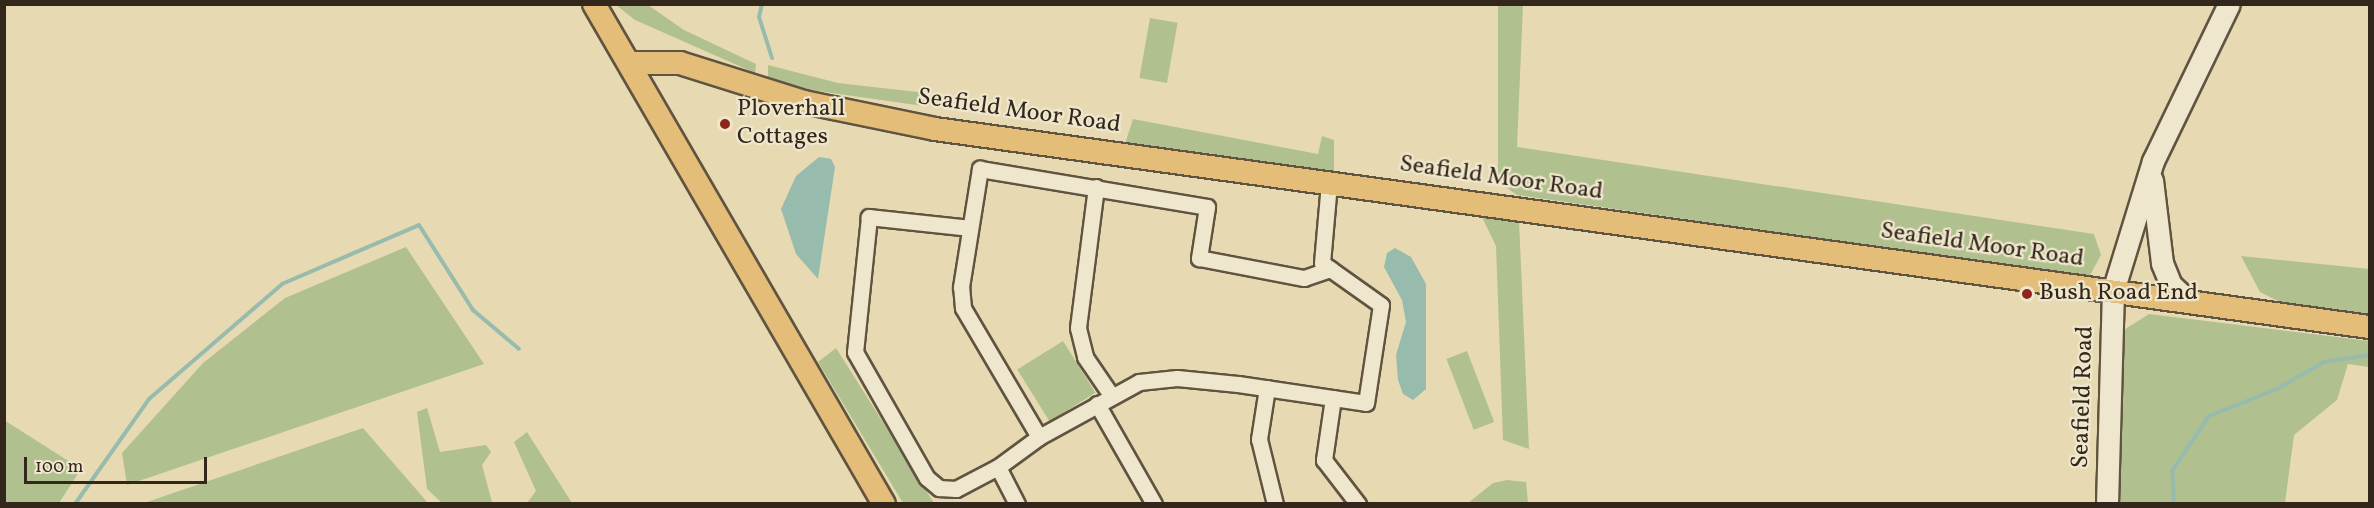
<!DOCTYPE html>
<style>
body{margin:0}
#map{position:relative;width:2374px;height:508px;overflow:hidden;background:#e7dab2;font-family:Vollkorn,serif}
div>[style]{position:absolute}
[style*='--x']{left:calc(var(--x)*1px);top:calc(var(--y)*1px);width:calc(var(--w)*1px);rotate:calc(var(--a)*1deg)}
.green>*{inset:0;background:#b1c08f;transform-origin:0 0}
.water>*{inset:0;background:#97bbac}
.stream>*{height:4px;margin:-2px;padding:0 2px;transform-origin:2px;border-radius:2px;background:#97bbac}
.roads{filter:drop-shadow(2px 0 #605441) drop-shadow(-2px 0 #605441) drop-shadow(0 2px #605441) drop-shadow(0 -2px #605441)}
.street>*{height:15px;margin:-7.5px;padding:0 7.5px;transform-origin:7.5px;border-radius:7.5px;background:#efe7cd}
.secondary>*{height:21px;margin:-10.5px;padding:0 10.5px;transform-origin:10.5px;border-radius:10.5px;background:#efe7cd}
.primary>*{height:22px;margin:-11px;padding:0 11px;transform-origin:11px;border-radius:11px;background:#e4bd79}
.dots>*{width:16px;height:16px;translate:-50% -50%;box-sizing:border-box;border:3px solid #efe7cd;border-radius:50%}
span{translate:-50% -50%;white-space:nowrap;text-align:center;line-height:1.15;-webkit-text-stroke:4.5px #efe7cd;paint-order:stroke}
.poi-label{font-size:24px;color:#33271b}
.left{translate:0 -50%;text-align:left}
.street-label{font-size:24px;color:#33271b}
.frame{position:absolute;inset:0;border:6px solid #33271b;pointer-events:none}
.scale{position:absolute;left:24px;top:457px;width:183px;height:27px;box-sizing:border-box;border:3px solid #33271b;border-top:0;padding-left:8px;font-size:18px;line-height:21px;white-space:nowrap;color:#33271b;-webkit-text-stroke:4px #efe7cd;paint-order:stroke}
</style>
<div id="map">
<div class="green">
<div style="clip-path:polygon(616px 5px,648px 5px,684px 30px,756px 64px,755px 73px,635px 20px)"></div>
<div style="clip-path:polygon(1498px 5px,1523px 5px,1517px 147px,2094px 234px,2101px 255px,2089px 277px,1517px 195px,1498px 182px)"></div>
<div style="left:1150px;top:18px;width:28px;height:61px;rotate:10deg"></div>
<div style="clip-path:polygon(768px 65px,838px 83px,926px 93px,923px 106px,804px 89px,768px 77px)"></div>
<div style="clip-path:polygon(1133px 119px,1318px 154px,1322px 136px,1334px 140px,1334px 174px,1124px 147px)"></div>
<div style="clip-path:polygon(1481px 215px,1519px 220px,1529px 449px,1503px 440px,1496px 246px)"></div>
<div style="clip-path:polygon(406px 247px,484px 364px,127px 485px,122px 453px,203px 363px,285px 298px)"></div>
<div style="clip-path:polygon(2241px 256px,2369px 269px,2369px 314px,2280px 302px,2260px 292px)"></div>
<div style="clip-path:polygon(2149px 314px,2369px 341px,2369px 367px,2348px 364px,2337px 400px,2294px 435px,2285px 503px,2113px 504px,2119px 333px)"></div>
<div style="left:1063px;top:341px;width:61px;height:54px;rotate:58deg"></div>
<div style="clip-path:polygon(836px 348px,934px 503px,903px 503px,818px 362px)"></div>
<div style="left:1467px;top:351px;width:76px;height:22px;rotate:69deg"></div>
<div style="clip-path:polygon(427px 408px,440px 452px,486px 445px,491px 452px,482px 465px,492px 502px,501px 503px,442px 503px,427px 489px,417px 412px)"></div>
<div style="clip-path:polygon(4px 420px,81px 469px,59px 503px,5px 503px)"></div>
<div style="clip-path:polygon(363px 428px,428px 503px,144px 503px)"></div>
<div style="clip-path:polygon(527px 432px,572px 503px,527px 503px,536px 491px,514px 442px)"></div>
<div style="clip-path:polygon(1507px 480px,1526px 482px,1528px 503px,1468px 503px,1493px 483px)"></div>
</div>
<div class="water">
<div style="clip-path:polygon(819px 157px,831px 159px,835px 167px,818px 279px,796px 254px,781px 209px,796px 176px)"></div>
<div style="clip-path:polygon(1395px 248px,1411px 257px,1426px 284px,1426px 389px,1413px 400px,1403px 394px,1398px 380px,1396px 355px,1406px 322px,1402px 300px,1384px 267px,1387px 253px)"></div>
</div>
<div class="stream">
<div style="--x:762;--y:4;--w:13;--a:103"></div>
<div style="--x:759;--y:17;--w:43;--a:72.4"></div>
<div style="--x:75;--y:504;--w:128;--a:-54.8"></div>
<div style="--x:149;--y:399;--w:176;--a:-40.8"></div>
<div style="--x:282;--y:284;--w:149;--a:-23.3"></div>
<div style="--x:419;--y:225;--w:101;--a:57.6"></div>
<div style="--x:473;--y:310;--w:60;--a:40.3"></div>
<div style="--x:2174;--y:504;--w:33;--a:-93"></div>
<div style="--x:2172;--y:471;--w:66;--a:-56.1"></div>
<div style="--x:2209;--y:416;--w:73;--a:-21.7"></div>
<div style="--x:2277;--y:389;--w:54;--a:-29.9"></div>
<div style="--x:2324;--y:362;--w:47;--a:-8.7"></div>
</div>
<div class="roads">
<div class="street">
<div style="--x:1096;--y:187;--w:142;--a:97.3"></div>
<div style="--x:1078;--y:328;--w:30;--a:76"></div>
<div style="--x:1085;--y:357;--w:46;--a:55.6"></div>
<div style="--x:970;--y:228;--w:102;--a:-173.8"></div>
<div style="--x:869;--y:217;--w:136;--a:95.9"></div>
<div style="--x:855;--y:352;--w:145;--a:60.3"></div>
<div style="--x:927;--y:478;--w:16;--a:40"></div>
<div style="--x:939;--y:488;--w:17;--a:3"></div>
<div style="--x:956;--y:489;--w:47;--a:-27.6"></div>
<div style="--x:998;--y:467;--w:51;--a:-36.2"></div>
<div style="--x:1039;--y:437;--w:114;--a:-28.8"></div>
<div style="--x:1139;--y:382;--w:38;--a:-6"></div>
<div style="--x:1177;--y:378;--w:61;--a:5.6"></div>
<div style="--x:1238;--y:384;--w:129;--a:8.4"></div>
<div style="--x:1366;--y:403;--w:99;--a:-81.3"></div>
<div style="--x:1381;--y:305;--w:72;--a:-144.6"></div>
<div style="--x:1322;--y:263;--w:80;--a:-85"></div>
<div style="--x:1267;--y:388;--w:52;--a:98.9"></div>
<div style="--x:1259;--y:439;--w:67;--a:76.2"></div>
<div style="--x:1333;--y:398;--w:63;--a:98.3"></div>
<div style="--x:1324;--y:460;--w:56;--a:52.3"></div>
<div style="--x:1097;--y:404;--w:115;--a:60.3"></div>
<div style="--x:1039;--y:437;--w:150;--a:-120.5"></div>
<div style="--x:963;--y:308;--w:21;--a:-95"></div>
<div style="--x:961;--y:287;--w:120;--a:-80.9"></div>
<div style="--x:980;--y:169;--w:230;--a:9.5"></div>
<div style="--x:1207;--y:207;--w:52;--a:98.9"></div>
<div style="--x:1199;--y:258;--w:107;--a:10.8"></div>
<div style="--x:1304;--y:278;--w:28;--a:-19"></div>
<div style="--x:998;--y:467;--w:42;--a:62.8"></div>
</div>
<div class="secondary">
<div style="--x:2152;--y:180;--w:84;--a:83.1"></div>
<div style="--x:2162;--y:263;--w:24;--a:68"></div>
<div style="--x:2171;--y:285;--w:25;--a:43"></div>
<div style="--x:2107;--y:504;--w:213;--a:-88.4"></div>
<div style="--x:2113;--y:291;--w:136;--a:-72.9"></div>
<div style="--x:2153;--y:161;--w:174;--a:-64.2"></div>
</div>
<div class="primary">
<div style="--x:594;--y:4;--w:578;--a:59.89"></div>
<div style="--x:630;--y:63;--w:50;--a:0"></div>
<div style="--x:680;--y:63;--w:130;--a:17.5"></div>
<div style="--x:804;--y:102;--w:134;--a:11.6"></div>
<div style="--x:935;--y:129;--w:1449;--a:7.86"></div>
</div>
</div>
<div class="dots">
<div style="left:725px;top:124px;background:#8f2418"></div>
<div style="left:2027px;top:294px;background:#8f2418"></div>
</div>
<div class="poi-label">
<span class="left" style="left:737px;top:124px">Ploverhall<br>Cottages</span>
<span class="left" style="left:2039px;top:294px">Bush Road End</span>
</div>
<div class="street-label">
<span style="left:1019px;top:112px;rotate:8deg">Seafield Moor Road</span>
<span style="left:1501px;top:179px;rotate:8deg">Seafield Moor Road</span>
<span style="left:1982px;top:246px;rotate:8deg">Seafield Moor Road</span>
<span style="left:2084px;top:397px;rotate:-88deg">Seafield Road</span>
</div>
<div class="frame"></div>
<div class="scale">100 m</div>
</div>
